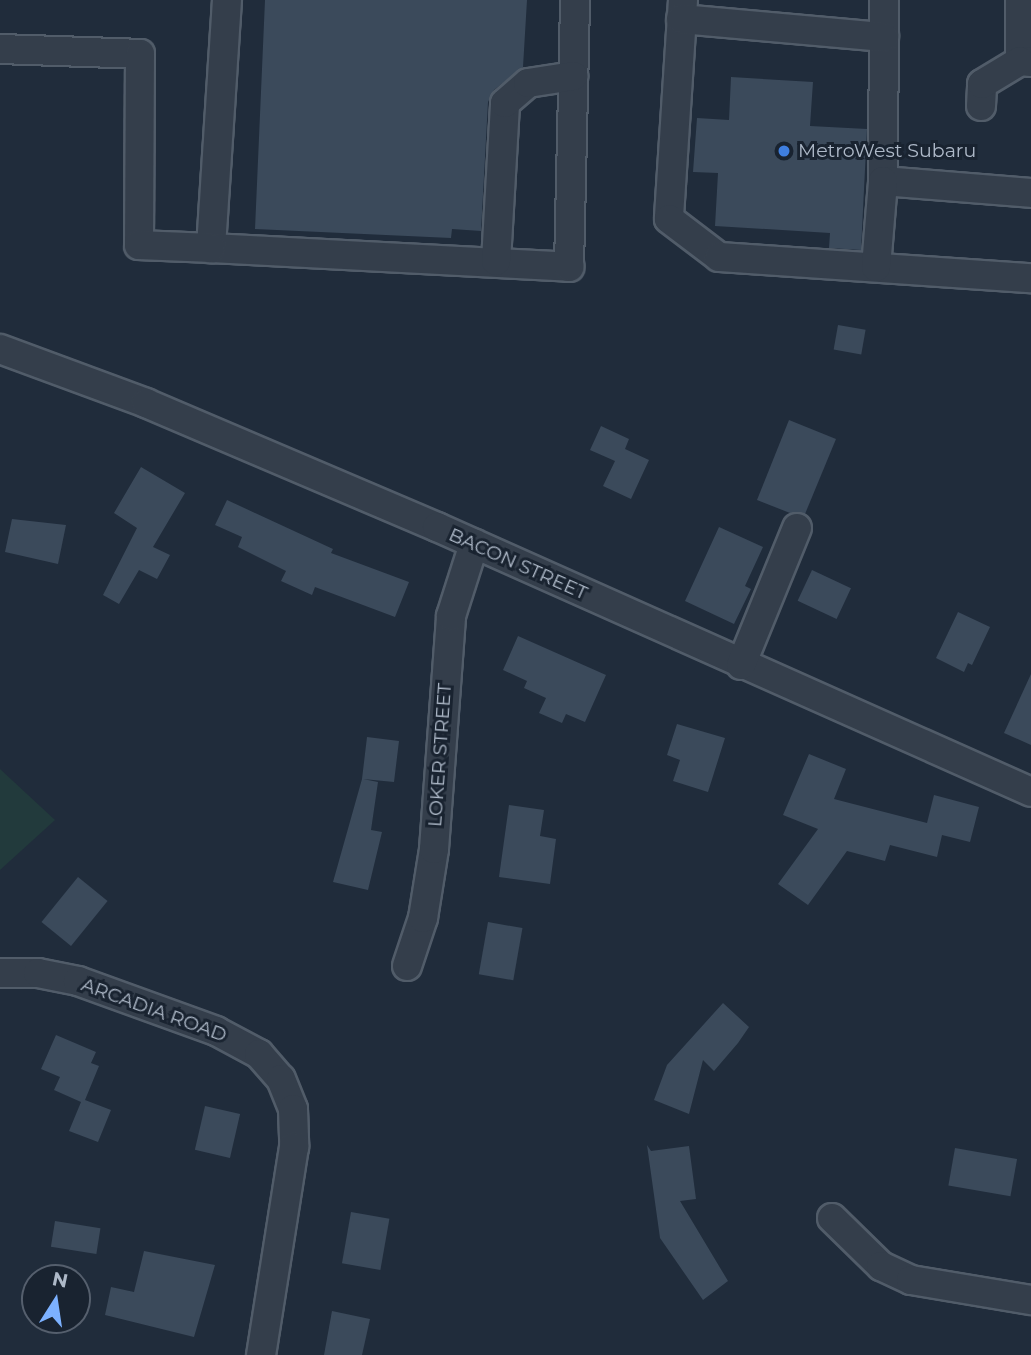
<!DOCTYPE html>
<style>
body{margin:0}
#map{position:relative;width:1031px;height:1355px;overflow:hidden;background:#202c3b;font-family:Montserrat,sans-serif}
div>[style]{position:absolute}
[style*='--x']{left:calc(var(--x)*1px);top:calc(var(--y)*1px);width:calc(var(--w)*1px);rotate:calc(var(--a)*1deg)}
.green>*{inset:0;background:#223a3c}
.building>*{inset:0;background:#3b4a5b;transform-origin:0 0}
.roads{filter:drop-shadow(2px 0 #515c69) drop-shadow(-2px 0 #515c69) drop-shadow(0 2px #515c69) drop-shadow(0 -2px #515c69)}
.minor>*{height:28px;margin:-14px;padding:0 14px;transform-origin:14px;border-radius:14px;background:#343e4b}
.dots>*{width:19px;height:19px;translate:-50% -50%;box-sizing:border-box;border:4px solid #192330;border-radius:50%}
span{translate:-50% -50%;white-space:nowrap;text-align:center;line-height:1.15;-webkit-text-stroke:6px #192330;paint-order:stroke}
.poi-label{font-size:19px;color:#aeb9c8}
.left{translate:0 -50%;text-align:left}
.street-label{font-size:19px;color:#aeb9c8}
.north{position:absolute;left:21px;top:1264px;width:70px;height:70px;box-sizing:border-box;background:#192330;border:2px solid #555f6d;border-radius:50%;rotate:12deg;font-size:19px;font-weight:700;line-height:28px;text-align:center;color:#aeb9c8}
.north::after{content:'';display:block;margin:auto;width:24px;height:32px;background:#7cb1ff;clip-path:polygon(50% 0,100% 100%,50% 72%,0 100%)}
</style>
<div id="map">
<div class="green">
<div style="clip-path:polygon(0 769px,55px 820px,0 870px)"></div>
</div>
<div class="building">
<div style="clip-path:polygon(265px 0,527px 0,523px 67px,494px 90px,488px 102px,481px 231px,452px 229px,451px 238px,255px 229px)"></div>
<div style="clip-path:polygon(731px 77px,813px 82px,810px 126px,867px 129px,861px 250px,829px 248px,830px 233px,715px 226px,718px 173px,693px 172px,697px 118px,729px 120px)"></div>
<div style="left:838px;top:325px;width:28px;height:25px;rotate:10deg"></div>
<div style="clip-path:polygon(789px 420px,836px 439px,805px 514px,790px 513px,757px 500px)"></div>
<div style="clip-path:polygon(601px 426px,629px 439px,625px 449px,649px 460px,631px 499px,603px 486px,615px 461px,590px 450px)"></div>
<div style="clip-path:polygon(141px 467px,185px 493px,153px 547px,170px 555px,157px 579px,139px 570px,119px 604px,103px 595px,137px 528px,114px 513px)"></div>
<div style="clip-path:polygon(227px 500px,333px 549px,331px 553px,409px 582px,395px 617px,315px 587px,312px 595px,281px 581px,286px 571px,238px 547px,242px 537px,215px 525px)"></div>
<div style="clip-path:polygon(12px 519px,66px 525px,58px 564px,5px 552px)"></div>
<div style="clip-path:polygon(719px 527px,763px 547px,745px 586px,751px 589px,734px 624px,685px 601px)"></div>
<div style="left:812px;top:570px;width:43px;height:34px;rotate:25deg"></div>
<div style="clip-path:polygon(958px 612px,990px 627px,972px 665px,968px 663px,964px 672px,936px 658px)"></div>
<div style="clip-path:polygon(518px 636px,606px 675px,585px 722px,566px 714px,562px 723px,539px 713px,546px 698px,524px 688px,527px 681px,503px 670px)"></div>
<div style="clip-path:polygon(1031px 674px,1031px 745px,1004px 733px)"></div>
<div style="clip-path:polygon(677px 724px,725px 738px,708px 792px,673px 781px,680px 760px,667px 755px)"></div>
<div style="clip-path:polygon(367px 737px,399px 741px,394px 782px,363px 779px,378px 782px,371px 830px,382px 832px,368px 890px,333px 882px,362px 779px)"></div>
<div style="clip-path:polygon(809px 754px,846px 769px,834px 799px,927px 823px,934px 795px,979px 807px,970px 842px,942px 835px,937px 857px,890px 845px,885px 861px,847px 851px,808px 905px,778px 884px,818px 829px,783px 815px)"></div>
<div style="clip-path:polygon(509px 805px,544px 810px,540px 836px,556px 839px,550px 884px,499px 877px)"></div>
<div style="left:78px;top:877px;width:38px;height:58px;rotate:39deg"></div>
<div style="left:488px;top:922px;width:35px;height:53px;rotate:10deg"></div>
<div style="clip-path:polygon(723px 1003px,749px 1027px,738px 1043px,714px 1071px,703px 1060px,689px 1114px,654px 1100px,667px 1065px)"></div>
<div style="clip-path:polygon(56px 1035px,96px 1052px,91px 1063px,99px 1066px,85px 1100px,111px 1110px,98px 1142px,69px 1131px,81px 1102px,54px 1090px,60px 1077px,41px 1069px)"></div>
<div style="left:205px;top:1106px;width:36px;height:45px;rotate:13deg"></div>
<div style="clip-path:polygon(647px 1145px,651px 1151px,689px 1146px,696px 1199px,680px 1201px,728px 1281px,703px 1300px,660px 1238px)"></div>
<div style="left:955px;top:1148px;width:63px;height:38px;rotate:10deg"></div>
<div style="left:351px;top:1212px;width:39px;height:52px;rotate:10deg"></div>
<div style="left:55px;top:1221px;width:46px;height:26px;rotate:9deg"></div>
<div style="clip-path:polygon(144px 1251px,215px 1265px,194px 1337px,105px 1315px,111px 1287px,134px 1292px)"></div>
<div style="clip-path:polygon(332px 1311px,370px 1319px,362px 1355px,324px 1355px)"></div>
</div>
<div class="roads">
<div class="minor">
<div style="--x:227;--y:0;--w:249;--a:93.7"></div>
<div style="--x:211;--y:248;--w:359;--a:3"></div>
<div style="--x:569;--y:267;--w:267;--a:-88.7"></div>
<div style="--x:683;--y:0;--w:219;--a:93.7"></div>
<div style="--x:669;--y:219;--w:63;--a:37.2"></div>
<div style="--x:719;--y:257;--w:313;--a:3.9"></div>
<div style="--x:884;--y:0;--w:181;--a:90.3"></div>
<div style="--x:883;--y:181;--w:148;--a:4.6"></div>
<div style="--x:1020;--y:0;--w:61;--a:90"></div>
<div style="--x:1020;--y:61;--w:11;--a:5"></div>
<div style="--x:681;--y:19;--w:204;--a:5.1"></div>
<div style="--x:0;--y:49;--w:140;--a:2"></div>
<div style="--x:140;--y:54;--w:191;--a:90.3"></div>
<div style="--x:139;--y:245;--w:72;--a:2.4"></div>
<div style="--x:981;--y:106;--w:22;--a:-87"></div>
<div style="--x:982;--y:84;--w:44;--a:-31.2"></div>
<div style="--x:496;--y:261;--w:158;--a:-86.7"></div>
<div style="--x:505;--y:103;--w:30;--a:-41"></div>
<div style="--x:528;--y:83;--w:46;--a:-8.8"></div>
<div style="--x:876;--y:267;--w:86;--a:-85.3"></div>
<div style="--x:0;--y:349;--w:156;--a:20.3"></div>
<div style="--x:146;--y:403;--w:316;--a:23.1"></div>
<div style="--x:437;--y:527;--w:650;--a:24.04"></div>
<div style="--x:741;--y:665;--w:148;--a:-67.8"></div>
<div style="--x:407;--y:966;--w:51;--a:-71.6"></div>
<div style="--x:423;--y:918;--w:70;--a:-80.9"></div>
<div style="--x:434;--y:849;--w:234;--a:-85.8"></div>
<div style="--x:451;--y:616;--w:76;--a:-72.3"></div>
<div style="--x:0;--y:973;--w:38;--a:0"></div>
<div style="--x:38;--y:973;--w:41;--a:11.3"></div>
<div style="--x:78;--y:981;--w:147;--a:19.9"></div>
<div style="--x:216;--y:1031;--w:49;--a:28.1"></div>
<div style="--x:259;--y:1054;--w:33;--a:49"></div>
<div style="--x:281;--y:1079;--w:32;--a:68"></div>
<div style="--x:293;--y:1109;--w:38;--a:88"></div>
<div style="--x:294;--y:1147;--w:211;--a:99"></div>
<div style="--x:832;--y:1218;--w:69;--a:44.4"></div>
<div style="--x:881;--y:1266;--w:33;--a:25"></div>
<div style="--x:911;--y:1280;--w:122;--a:9.5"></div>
</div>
</div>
<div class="dots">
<div style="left:784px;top:151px;background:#3f7fe0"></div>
</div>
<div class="poi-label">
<span class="left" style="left:798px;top:151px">MetroWest Subaru</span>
</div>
<div class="street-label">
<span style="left:518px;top:564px;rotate:24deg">BACON STREET</span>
<span style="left:440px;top:755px;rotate:-86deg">LOKER STREET</span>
<span style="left:154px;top:1010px;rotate:20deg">ARCADIA ROAD</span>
</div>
<div class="north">N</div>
</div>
